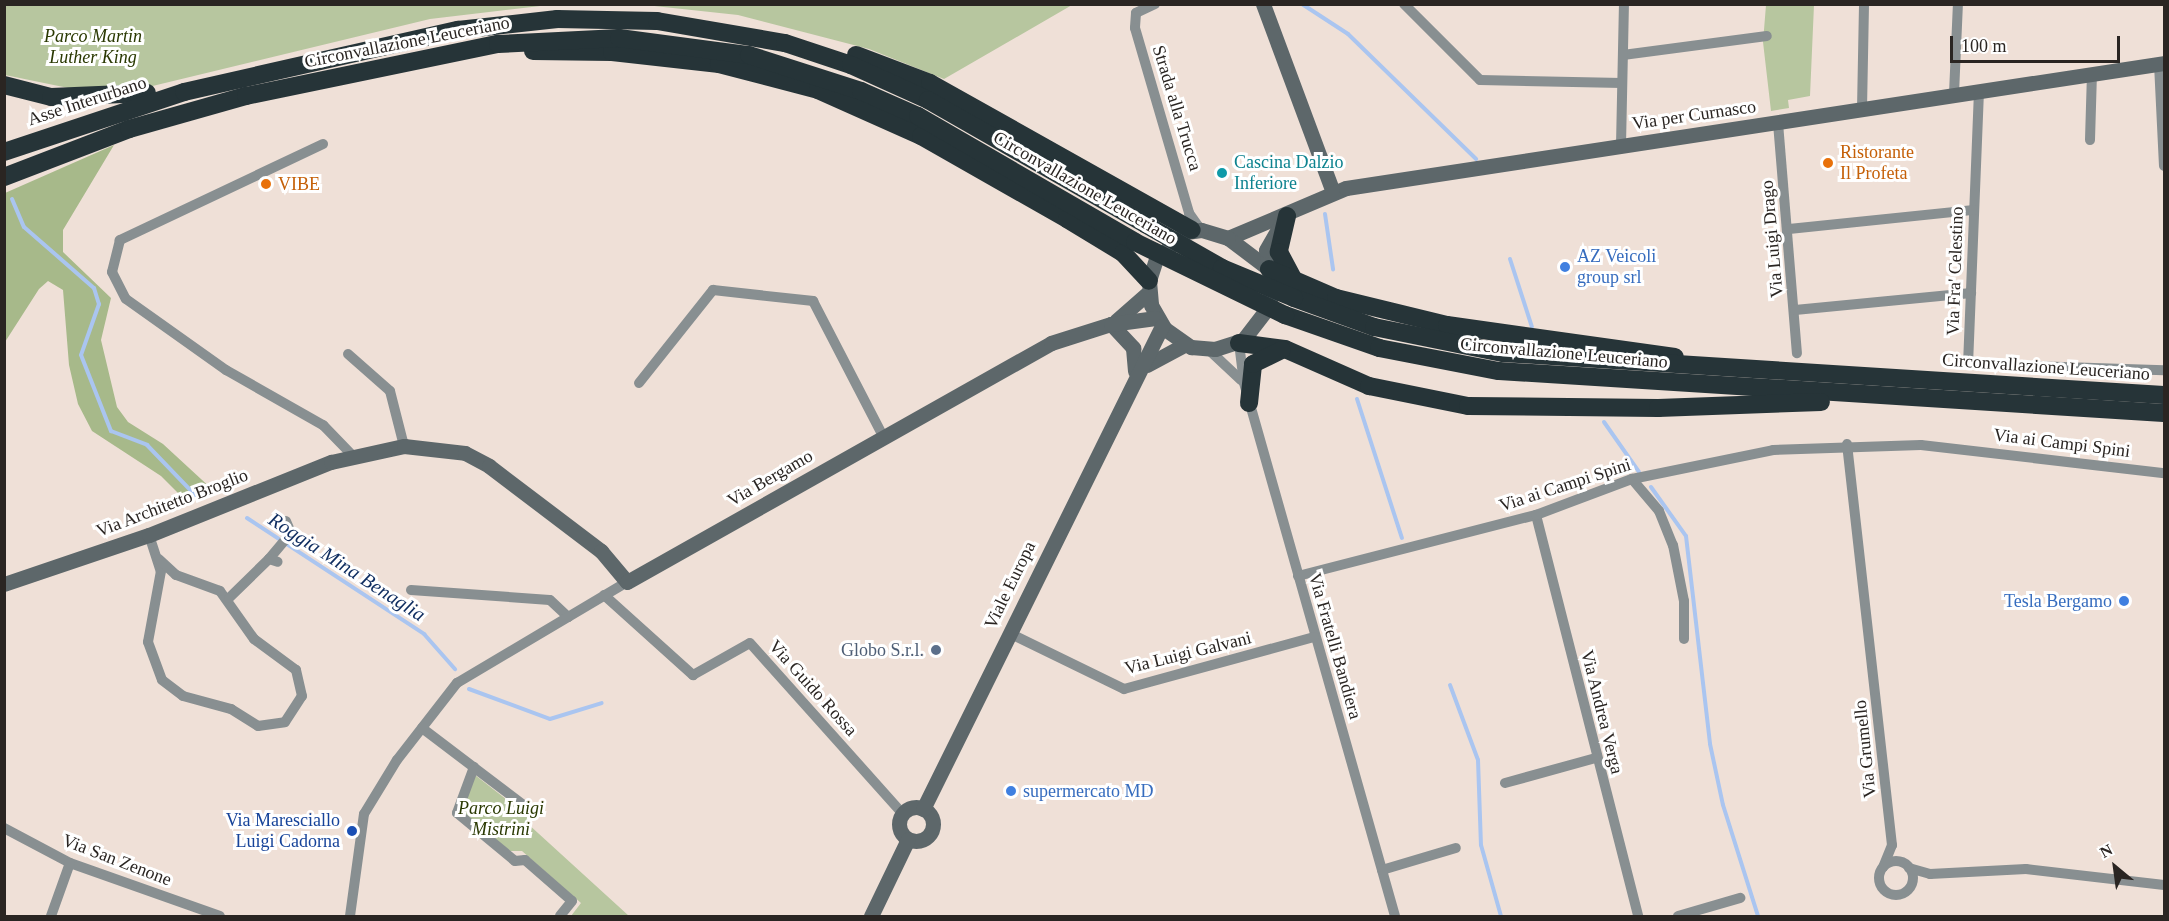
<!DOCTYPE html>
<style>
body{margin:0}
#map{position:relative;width:2169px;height:921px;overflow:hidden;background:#efe0d7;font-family:"Times New Roman",serif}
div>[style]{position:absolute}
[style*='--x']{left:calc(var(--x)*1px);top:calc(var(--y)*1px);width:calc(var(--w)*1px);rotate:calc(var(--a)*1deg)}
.green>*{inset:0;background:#b7c69f}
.forest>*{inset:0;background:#a7b98a}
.stream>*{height:4px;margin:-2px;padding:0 2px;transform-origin:2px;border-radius:2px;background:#aac5f0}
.street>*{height:10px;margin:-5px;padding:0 5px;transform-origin:5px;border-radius:5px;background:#888f91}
.street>.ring{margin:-5px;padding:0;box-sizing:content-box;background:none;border:10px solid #888f91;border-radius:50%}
.secondary>*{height:15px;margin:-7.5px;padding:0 7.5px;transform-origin:7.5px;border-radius:7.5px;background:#5d676a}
.secondary>.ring{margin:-7.5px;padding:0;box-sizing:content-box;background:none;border:15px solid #5d676a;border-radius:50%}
.highway>*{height:18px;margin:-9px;padding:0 9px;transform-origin:9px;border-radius:9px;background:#263438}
.highway-bridge>*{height:18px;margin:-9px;padding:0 9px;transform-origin:9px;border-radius:9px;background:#263438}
.dots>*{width:16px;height:16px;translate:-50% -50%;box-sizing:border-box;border:3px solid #fff;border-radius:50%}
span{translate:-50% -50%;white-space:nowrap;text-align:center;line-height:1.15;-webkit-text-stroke:6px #fff;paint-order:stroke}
.park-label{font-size:18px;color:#2a3902;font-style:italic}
.street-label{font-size:18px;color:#2a2522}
.food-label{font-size:18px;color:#c56008}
.left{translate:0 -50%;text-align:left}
.culture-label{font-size:18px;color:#0d838f}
.shop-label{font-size:18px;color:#366cbe}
.right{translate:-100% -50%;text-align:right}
.service-label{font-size:18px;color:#4e5e75}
.transit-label{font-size:18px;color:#164399}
.water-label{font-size:20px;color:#0e2c5f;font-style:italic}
.frame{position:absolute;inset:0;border:6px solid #2a2522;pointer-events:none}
.north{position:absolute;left:2085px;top:837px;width:60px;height:60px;-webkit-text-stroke:4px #fff;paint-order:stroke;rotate:331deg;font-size:16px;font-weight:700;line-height:24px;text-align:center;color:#2a2522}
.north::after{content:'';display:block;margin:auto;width:21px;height:27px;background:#2a2522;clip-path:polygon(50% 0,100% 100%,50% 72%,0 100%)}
.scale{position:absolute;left:1950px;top:36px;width:170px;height:27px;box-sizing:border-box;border:3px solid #2a2522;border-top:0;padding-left:8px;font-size:18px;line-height:21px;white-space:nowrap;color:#2a2522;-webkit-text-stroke:4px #fff;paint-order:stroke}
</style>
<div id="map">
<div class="green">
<div style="clip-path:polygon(4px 5px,549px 5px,430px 19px,136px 90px,83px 91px,5px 75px)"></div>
<div style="clip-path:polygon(645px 5px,1072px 4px,1072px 5px,944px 79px,869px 49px,738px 15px)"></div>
<div style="clip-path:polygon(1766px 5px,1814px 5px,1810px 96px,1788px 100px,1789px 108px,1771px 111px,1763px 42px)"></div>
<div style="clip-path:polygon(475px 775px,530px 818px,527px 823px,629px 916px,571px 916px,581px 903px,522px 851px,510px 851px,462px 812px)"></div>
</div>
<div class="forest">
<div style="clip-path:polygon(114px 145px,63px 230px,63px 252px,111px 298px,101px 340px,117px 407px,128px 422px,163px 444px,214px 491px,183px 498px,161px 476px,92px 431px,78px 404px,69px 365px,63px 290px,48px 281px,39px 289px,5px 342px,5px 193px)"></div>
</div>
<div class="stream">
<div style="--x:1302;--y:4;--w:55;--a:33.1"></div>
<div style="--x:1348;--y:34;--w:179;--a:44.3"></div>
<div style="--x:12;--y:199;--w:30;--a:67"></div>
<div style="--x:24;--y:227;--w:93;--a:41.1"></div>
<div style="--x:94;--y:288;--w:17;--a:73"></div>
<div style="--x:99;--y:304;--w:54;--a:109.4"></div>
<div style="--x:81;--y:355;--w:82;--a:68.5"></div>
<div style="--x:111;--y:431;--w:39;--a:21"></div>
<div style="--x:147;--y:445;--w:75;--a:46.1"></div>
<div style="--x:1325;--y:214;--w:56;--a:81.7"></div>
<div style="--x:1510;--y:259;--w:71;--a:72.1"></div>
<div style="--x:1357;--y:399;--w:146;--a:72.1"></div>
<div style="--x:1604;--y:422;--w:61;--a:55"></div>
<div style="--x:1651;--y:487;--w:60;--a:54.5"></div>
<div style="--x:1686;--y:536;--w:209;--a:83.4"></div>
<div style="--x:1710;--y:744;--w:62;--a:78"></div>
<div style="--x:1723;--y:805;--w:116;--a:72.5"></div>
<div style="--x:247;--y:518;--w:212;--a:33.2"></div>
<div style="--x:424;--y:634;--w:47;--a:48.5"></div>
<div style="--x:1450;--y:685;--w:80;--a:69.5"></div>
<div style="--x:1478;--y:760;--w:85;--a:88"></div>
<div style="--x:1481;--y:845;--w:74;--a:74.3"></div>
<div style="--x:469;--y:689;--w:86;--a:20.3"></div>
<div style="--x:550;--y:719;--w:54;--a:-17.1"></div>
</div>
<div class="street">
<div style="--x:1155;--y:4;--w:21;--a:155"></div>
<div style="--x:1136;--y:13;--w:15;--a:94"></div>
<div style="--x:1135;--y:28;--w:193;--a:73.7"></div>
<div style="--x:1189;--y:213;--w:21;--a:55"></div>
<div style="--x:1404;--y:4;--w:107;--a:45"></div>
<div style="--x:1480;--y:80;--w:142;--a:1.2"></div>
<div style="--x:1623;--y:55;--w:145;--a:-7.5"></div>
<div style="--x:2159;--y:64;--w:102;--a:87.2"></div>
<div style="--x:1979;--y:91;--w:273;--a:92.3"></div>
<div style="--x:1968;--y:364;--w:196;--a:1.8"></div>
<div style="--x:1954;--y:94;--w:90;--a:-87.5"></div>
<div style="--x:1862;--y:109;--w:105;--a:-88.9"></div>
<div style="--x:1778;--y:123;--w:231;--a:85.3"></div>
<div style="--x:2090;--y:140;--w:67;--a:-88.3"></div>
<div style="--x:323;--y:144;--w:225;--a:154.7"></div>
<div style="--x:120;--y:240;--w:33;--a:104"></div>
<div style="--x:112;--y:272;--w:30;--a:63"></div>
<div style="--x:126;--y:299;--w:123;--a:35.4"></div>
<div style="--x:226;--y:370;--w:112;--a:29.6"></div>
<div style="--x:323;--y:425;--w:43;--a:45.9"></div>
<div style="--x:1621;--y:145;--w:141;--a:-88.8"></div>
<div style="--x:1789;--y:229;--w:186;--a:-5.9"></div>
<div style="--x:1795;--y:310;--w:177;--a:-5.5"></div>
<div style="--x:1239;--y:343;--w:40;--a:82.9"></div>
<div style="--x:1244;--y:383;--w:554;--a:74.18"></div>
<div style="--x:1209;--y:350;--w:44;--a:43.2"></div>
<div style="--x:348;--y:354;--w:56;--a:41.4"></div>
<div style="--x:390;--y:391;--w:57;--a:75.7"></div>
<div style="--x:639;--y:383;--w:119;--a:-51.5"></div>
<div style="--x:713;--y:290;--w:101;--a:6.3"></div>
<div style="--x:813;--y:301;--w:152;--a:62.6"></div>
<div style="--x:1847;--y:444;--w:404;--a:83.6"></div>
<div style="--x:1892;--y:845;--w:24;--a:112"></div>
<div style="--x:1632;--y:479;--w:42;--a:49.8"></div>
<div style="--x:1659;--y:511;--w:37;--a:68"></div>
<div style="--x:1673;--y:545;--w:57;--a:78.9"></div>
<div style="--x:1684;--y:601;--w:38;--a:90"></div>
<div style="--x:1536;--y:515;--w:414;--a:75.7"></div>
<div style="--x:149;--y:535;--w:38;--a:72"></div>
<div style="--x:161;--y:571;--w:72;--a:100.4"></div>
<div style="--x:148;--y:642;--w:40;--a:69.8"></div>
<div style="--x:162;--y:680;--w:26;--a:37"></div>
<div style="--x:183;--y:696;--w:50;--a:15.2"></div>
<div style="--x:231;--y:709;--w:32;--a:32"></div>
<div style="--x:258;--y:726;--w:27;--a:-8"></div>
<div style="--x:285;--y:722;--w:31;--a:-57"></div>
<div style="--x:302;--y:696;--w:27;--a:-103"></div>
<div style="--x:296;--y:670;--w:52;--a:-143.6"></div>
<div style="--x:254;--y:639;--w:59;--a:-125.3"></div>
<div style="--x:220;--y:591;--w:47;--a:-160"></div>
<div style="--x:176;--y:575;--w:23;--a:-137"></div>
<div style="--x:269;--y:559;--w:34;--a:-50"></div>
<div style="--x:291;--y:533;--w:13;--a:-113"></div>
<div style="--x:1298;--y:576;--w:246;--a:-14.4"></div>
<div style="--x:1536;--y:515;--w:103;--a:-20.6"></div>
<div style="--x:1632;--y:479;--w:144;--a:-11.6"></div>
<div style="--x:1773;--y:450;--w:148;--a:-1.9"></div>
<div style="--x:1921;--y:445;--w:245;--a:6.6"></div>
<div style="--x:411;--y:590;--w:139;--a:4.1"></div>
<div style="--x:550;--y:600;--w:25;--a:43"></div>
<div style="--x:604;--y:595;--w:120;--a:42"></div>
<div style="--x:693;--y:675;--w:65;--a:-29.3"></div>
<div style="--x:750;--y:643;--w:228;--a:48.2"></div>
<div style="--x:229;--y:598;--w:56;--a:-44.3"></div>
<div style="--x:269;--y:559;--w:9;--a:18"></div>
<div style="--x:1009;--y:633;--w:128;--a:26"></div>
<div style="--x:1124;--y:689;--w:197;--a:-15.3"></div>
<div style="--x:422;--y:728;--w:141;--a:37.2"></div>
<div style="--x:474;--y:767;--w:49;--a:110.3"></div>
<div style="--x:457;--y:813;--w:75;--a:39.6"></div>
<div style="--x:515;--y:861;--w:10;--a:-6"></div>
<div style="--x:525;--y:860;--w:62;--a:41.1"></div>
<div style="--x:572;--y:901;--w:19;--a:129"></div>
<div style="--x:1505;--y:783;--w:94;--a:-15.4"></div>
<div style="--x:4;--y:828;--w:75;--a:27.9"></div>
<div style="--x:70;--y:863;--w:159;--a:19.5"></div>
<div class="ring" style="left:1879px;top:861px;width:24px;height:24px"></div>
<div style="--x:1909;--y:868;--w:22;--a:16"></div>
<div style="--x:1930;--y:874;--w:96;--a:-3"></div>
<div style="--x:2026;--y:869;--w:139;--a:6.6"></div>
<div style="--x:1382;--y:870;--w:77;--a:-16.6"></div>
<div style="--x:51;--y:916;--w:56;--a:-70.3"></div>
<div style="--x:350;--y:916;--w:103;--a:-82.2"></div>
<div style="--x:364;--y:814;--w:63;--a:-58.6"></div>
<div style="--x:397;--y:760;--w:98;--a:-52.1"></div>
<div style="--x:457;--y:683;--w:198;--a:-30.7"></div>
<div style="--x:1678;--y:916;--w:65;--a:-16.2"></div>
</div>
<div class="secondary">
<div style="--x:1263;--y:4;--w:201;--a:69.6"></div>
<div style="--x:1228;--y:238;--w:128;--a:-23"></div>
<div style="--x:1346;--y:188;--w:827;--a:-8.69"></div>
<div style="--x:1269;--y:269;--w:51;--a:-142.9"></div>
<div style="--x:1228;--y:238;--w:28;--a:-163"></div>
<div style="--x:1201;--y:230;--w:15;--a:172"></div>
<div style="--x:1186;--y:232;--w:40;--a:138"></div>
<div style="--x:1156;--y:259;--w:23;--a:108"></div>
<div style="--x:1149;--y:281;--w:24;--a:85"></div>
<div style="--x:1151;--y:305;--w:28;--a:60"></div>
<div style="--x:1165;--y:329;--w:32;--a:35"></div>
<div style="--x:1191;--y:347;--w:24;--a:5"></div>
<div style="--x:1215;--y:349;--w:29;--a:-18"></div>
<div style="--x:1243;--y:340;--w:44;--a:-52.4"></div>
<div style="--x:1270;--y:305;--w:25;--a:-88"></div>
<div style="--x:1271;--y:280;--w:30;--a:-99"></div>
<div style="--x:1266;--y:250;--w:36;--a:-60"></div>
<div style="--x:1116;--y:321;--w:44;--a:-41.3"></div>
<div style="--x:1111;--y:324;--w:33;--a:47"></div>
<div style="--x:1133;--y:348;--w:23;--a:85"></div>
<div style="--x:1147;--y:365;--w:44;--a:-28.3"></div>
<div style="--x:4;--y:584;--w:153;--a:-18.7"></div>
<div style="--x:149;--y:535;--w:196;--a:-21.9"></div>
<div style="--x:331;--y:462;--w:75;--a:-12.4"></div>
<div style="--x:404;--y:446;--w:61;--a:6.5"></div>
<div style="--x:465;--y:453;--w:27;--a:28"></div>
<div style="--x:489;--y:466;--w:141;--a:37.2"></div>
<div style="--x:601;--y:551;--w:40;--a:50"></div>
<div style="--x:627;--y:582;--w:487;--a:-29.4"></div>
<div style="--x:1051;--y:343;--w:63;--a:-17.6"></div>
<div style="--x:1111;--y:324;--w:45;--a:-7.6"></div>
<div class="ring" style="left:899px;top:807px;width:19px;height:19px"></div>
<div style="--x:923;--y:809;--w:539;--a:-63.67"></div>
<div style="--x:871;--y:916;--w:85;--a:-64.3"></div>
</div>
<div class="highway">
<div style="--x:533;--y:51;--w:79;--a:0.7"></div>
<div style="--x:612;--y:52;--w:108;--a:6.4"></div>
<div style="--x:719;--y:64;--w:102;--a:14.7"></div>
<div style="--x:818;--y:90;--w:113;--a:24.1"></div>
<div style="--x:921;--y:136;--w:168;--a:29.6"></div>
<div style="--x:1067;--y:219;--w:66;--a:31.3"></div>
<div style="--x:1123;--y:253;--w:38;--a:47"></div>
<div style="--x:856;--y:55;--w:79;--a:20.7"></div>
<div style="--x:930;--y:83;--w:300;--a:29.3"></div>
<div style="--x:4;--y:85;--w:49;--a:14.3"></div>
<div style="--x:51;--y:97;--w:96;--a:-2.4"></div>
<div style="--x:4;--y:152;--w:190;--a:-18.4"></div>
<div style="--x:184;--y:92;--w:281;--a:-12.8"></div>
<div style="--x:458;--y:30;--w:100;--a:-6.3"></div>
<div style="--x:557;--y:19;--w:100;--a:1.1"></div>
<div style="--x:657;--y:21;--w:130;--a:9.8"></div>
<div style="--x:785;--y:43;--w:70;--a:18.4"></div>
<div style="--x:851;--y:65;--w:85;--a:24.4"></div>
<div style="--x:928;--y:100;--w:250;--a:29.7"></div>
<div style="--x:4;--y:177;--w:134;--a:-21"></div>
<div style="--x:129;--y:129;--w:122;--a:-15.8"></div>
<div style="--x:246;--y:96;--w:257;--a:-11.7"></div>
<div style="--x:498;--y:44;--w:121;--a:-2.8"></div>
<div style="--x:619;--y:38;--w:131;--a:7.5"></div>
<div style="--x:749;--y:55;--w:118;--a:17.8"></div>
<div style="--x:861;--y:91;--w:62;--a:23.7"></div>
<div style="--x:918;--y:116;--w:251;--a:30.1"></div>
<div style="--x:1287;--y:216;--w:37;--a:103"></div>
<div style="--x:1279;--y:252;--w:32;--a:62"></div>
<div style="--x:1269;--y:269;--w:73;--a:23.4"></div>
<div style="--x:1336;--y:298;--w:114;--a:13.7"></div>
<div style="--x:1447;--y:325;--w:230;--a:8"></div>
<div style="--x:1294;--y:298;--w:85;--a:19.9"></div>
<div style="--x:1374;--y:327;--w:132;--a:11.4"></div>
<div style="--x:1503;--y:353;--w:662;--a:3.64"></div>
<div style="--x:1285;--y:315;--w:100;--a:19.3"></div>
<div style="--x:1379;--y:348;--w:122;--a:10.9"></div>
<div style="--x:1499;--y:371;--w:666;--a:3.61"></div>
<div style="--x:1239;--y:343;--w:46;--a:7.4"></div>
<div style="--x:1285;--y:349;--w:92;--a:23.8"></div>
<div style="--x:1369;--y:386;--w:101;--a:11.4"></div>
<div style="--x:1468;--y:406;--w:190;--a:0.6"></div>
<div style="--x:1658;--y:408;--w:163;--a:-2.1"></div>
<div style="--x:1249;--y:403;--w:39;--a:-84"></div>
<div style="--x:1253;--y:364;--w:32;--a:-26"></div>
</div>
<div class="highway-bridge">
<div style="--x:1145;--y:224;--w:89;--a:29.7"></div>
<div style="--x:1222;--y:268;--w:78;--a:22.6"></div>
<div style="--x:1135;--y:242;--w:167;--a:26"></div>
</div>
<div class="dots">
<div style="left:1828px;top:163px;background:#e8710a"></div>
<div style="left:1222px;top:173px;background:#0f9aa8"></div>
<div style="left:266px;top:184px;background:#e8710a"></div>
<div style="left:1565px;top:267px;background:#3f7fe0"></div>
<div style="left:2124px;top:601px;background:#3f7fe0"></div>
<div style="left:936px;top:650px;background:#5c6f8a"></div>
<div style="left:1011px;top:791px;background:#3f7fe0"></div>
<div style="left:352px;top:831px;background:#1a4fb4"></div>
</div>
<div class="park-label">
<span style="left:93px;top:47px">Parco Martin<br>Luther King</span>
<span style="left:501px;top:819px">Parco Luigi<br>Mistrini</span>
</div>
<div class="street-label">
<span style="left:407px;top:42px;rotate:-11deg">Circonvallazione Leuceriano</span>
<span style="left:87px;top:101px;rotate:-18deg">Asse Interurbano</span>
<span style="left:1177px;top:108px;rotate:73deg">Strada alla Trucca</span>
<span style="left:1694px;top:115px;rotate:-8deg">Via per Curnasco</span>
<span style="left:1085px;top:188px;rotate:30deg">Circonvallazione Leuceriano</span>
<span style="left:1772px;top:239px;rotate:-95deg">Via Luigi Drago</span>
<span style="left:1955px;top:271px;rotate:-88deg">Via Fra' Celestino</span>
<span style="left:1564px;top:353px;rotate:5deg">Circonvallazione Leuceriano</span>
<span style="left:2046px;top:367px;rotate:4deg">Circonvallazione Leuceriano</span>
<span style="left:2062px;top:443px;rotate:7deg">Via ai Campi Spini</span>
<span style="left:770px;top:478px;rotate:-30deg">Via Bergamo</span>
<span style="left:1565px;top:485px;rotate:-18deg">Via ai Campi Spini</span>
<span style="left:172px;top:503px;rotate:-21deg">Via Architetto Broglio</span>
<span style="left:1010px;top:585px;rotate:-64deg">Viale Europa</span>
<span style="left:1335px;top:646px;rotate:74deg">Via Fratelli Bandiera</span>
<span style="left:1188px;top:653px;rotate:-14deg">Via Luigi Galvani</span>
<span style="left:813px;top:688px;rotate:48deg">Via Guido Rossa</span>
<span style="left:1602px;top:712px;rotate:76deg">Via Andrea Verga</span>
<span style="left:1865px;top:749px;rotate:-96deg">Via Grumello</span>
<span style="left:117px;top:860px;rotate:21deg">Via San Zenone</span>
</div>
<div class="food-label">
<span class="left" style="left:1840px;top:163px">Ristorante<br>Il Profeta</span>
<span class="left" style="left:278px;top:184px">VIBE</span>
</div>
<div class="culture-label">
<span class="left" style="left:1234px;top:173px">Cascina Dalzio<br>Inferiore</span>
</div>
<div class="shop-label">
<span class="left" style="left:1577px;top:267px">AZ Veicoli<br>group srl</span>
<span class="right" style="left:2112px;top:601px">Tesla Bergamo</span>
<span class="left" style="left:1023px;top:791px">supermercato MD</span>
</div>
<div class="service-label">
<span class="right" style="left:924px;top:650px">Globo S.r.l.</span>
</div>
<div class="transit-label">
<span class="right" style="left:340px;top:831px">Via Maresciallo<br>Luigi Cadorna</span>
</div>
<div class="water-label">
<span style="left:347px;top:567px;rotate:33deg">Roggia Mina Benaglia</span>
</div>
<div class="frame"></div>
<div class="north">N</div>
<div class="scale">100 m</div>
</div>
